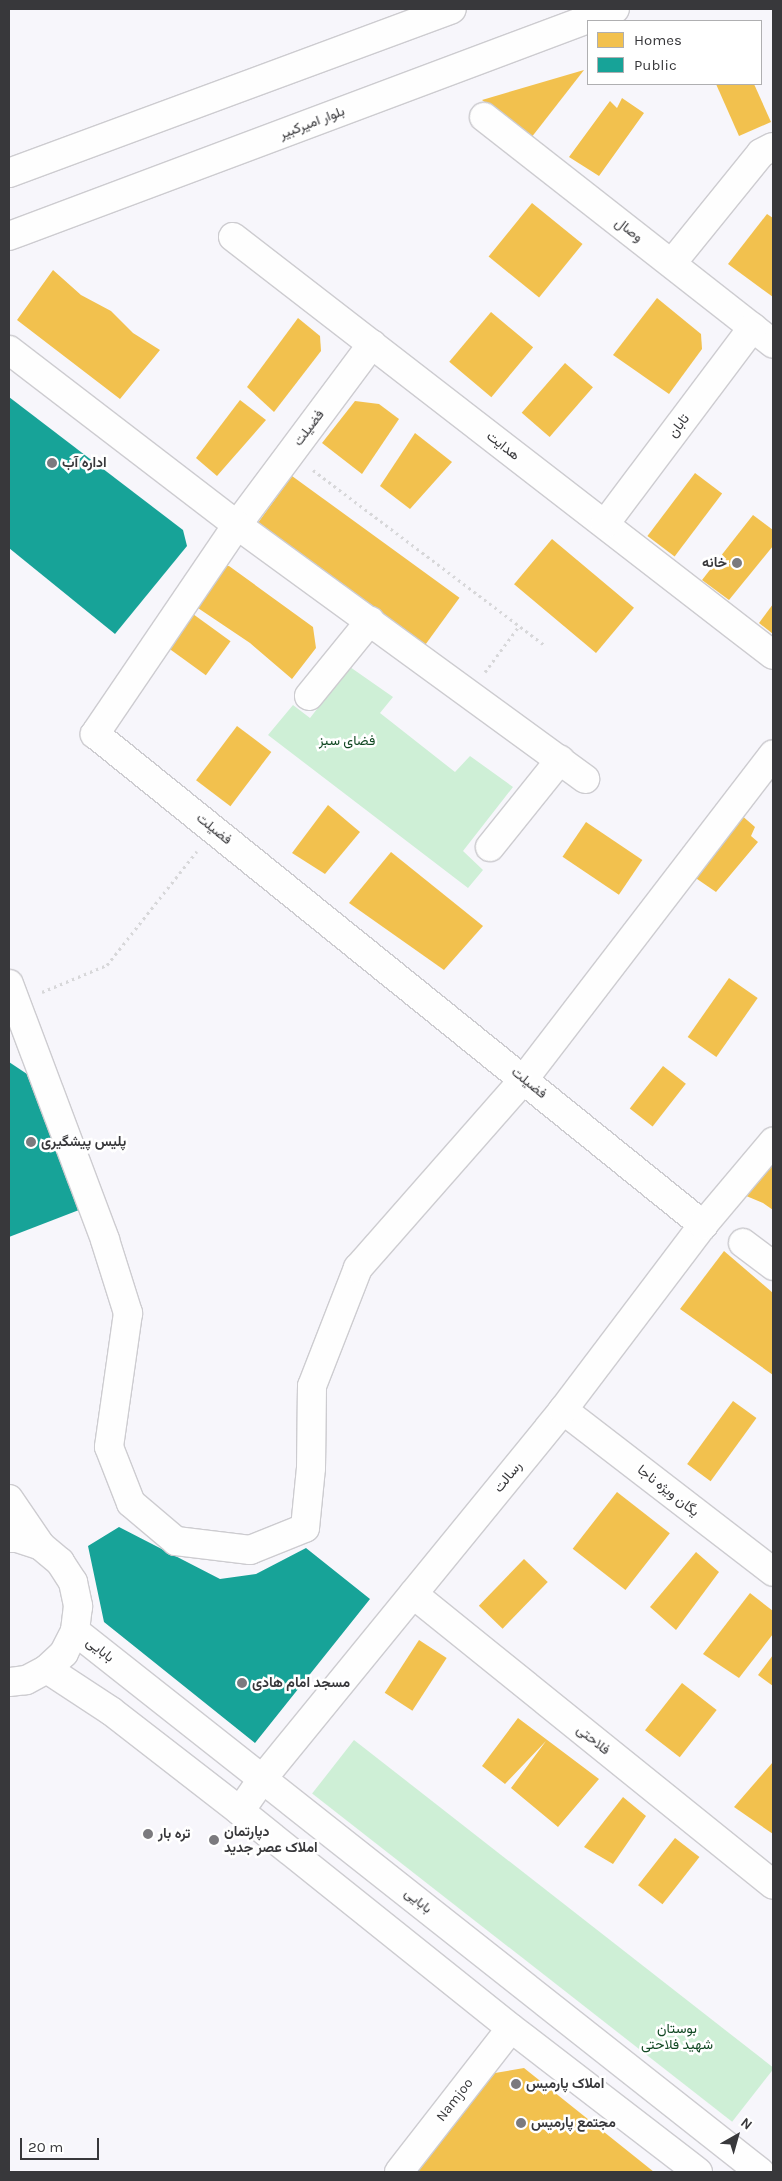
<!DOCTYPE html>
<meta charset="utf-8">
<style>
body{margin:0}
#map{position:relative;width:782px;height:2181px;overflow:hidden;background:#f7f6fb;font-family:Karla,Vazirmatn,sans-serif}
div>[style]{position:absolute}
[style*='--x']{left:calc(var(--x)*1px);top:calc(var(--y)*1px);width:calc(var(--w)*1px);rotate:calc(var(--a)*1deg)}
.green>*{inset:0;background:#ceefd6;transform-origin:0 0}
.homes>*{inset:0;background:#f2c14e;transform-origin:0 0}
.public>*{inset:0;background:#17a398}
.path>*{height:3px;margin-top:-1.5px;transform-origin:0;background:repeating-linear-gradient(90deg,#d7d7d9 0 2.5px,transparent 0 6.5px)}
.roads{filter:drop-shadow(1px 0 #cdccd0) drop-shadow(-1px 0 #cdccd0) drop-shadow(0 1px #cdccd0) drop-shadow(0 -1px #cdccd0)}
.minor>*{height:28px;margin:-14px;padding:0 14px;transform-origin:14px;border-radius:14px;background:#fefefe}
.dots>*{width:14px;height:14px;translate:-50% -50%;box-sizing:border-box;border:2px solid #fff;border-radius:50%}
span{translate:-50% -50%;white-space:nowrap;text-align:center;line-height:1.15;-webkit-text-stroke:5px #fff;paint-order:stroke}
.street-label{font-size:14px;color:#38383b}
.poi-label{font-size:14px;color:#38383b;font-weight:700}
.left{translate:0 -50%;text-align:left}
.right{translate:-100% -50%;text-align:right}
.park-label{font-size:14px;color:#114823}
.frame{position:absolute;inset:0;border:10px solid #38383b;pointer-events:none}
.legend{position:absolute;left:587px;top:20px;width:175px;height:65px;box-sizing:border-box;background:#fff;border:1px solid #afafb1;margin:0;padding:6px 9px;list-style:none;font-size:15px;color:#38383b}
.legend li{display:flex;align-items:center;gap:10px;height:25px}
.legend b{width:25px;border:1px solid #afafb1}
.north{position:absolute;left:712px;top:2111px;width:50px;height:50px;-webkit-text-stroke:4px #fff;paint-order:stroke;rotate:38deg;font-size:14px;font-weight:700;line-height:20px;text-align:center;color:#38383b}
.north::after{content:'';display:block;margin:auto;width:18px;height:22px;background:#38383b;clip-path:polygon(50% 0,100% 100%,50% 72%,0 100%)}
.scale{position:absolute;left:20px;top:2138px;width:79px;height:22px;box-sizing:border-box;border:2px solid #38383b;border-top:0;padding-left:6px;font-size:15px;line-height:18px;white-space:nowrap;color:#38383b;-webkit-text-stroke:4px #fff;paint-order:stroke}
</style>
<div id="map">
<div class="green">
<div style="clip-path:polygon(350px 667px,393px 697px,380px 713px,455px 772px,470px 756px,513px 787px,463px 851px,483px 870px,468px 888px,268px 735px,293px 705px,310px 718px)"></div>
<div style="left:354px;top:1740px;width:533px;height:68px;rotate:38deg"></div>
</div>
<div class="homes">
<div style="clip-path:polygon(584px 70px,531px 138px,482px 100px)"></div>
<div style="clip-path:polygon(716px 84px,754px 84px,771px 122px,739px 136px)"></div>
<div style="clip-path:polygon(622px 98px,644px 113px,599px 176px,569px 157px,610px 101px,617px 108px)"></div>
<div style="left:532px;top:203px;width:65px;height:69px;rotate:39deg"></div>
<div style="clip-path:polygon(767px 214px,773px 218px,773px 297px,728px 264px)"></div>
<div style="clip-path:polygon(53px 270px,81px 295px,111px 311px,133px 333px,160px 350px,120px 399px,17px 320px)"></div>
<div style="clip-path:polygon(657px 298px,701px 334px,702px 349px,669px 394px,613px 355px)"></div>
<div style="left:491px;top:312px;width:55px;height:65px;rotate:40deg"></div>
<div style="clip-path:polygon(298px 318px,320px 336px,321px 351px,274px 412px,247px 387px)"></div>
<div style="left:565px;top:363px;width:37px;height:66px;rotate:41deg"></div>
<div style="clip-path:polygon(240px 400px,266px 420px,217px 476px,196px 458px)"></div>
<div style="clip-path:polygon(355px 401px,379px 404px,399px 419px,362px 474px,322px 443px)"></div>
<div style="clip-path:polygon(415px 433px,452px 462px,410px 509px,380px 486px)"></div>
<div style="left:695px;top:473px;width:34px;height:79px;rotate:37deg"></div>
<div style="left:292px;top:476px;width:207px;height:64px;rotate:36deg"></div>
<div style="clip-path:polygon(753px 515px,773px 530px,773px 546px,729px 600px,702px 580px)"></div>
<div style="left:552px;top:539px;width:107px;height:59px;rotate:40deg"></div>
<div style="clip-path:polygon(210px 565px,229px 566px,313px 627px,316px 648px,292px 679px,250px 643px,186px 600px)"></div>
<div style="clip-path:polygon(773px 604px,773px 634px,759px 623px)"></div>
<div style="left:182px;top:606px;width:60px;height:42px;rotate:36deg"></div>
<div style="left:237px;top:726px;width:43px;height:68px;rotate:37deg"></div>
<div style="clip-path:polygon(328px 805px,360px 832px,325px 874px,292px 853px)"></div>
<div style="clip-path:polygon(740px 814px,755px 827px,751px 836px,758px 842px,716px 892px,684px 870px)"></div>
<div style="left:586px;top:822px;width:68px;height:42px;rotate:34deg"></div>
<div style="clip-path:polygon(391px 852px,483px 926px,444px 970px,349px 903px)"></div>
<div style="left:729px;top:978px;width:35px;height:72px;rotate:35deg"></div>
<div style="left:663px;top:1066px;width:29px;height:54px;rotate:38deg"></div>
<div style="clip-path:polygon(773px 1142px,773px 1210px,763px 1203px,732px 1190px)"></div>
<div style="clip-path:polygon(724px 1251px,773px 1293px,773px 1375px,680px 1309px)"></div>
<div style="left:733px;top:1401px;width:29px;height:78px;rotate:36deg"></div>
<div style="left:617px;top:1492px;width:67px;height:72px;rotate:38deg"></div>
<div style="clip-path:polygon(696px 1552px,719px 1572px,676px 1630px,650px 1607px)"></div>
<div style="left:524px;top:1559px;width:33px;height:65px;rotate:44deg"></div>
<div style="clip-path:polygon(750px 1593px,773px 1611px,773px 1634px,739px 1678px,703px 1654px)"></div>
<div style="left:419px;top:1640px;width:33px;height:63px;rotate:33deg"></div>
<div style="clip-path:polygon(773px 1655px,773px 1686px,758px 1675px)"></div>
<div style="left:682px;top:1683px;width:44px;height:60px;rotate:38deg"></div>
<div style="clip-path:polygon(518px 1718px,599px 1779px,558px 1827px,511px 1788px,546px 1741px,505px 1784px,482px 1766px)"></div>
<div style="clip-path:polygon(773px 1762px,773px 1834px,734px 1807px)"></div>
<div style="clip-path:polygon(623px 1797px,646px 1816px,613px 1864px,584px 1847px)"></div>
<div style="left:675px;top:1838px;width:31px;height:60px;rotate:38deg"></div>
<div style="clip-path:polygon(524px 2068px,654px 2172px,410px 2172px,489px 2074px)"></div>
</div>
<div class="public">
<div style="clip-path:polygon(9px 397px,183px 530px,187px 546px,115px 634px,9px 548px)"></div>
<div style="clip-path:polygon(9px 1062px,27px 1074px,79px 1210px,9px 1237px)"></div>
<div style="clip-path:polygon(119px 1527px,220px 1579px,256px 1574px,306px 1548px,370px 1599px,255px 1743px,104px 1622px,88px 1546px)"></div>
</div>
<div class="path">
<div style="--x:313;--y:470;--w:290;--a:37.1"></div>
<div style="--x:485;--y:672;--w:57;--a:-53.5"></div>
<div style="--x:42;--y:992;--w:70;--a:-22.6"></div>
<div style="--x:107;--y:965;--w:145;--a:-51.7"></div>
</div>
<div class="roads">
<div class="minor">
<div style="--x:484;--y:117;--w:367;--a:38.1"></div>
<div style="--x:9;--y:173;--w:472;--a:-20.3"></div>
<div style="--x:9;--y:236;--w:647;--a:-20.54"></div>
<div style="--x:233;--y:237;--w:683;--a:37.74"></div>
<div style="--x:672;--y:263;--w:141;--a:-51"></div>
<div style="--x:761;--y:153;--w:13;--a:-27"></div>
<div style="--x:372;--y:344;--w:226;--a:126.7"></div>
<div style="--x:237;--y:525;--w:253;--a:124.2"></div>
<div style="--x:95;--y:734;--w:782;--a:38.92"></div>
<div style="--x:9;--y:350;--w:287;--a:37.5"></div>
<div style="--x:237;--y:525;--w:431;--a:36.1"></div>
<div style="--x:605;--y:524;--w:246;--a:-53.1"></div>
<div style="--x:309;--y:696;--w:97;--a:-50.9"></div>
<div style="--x:490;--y:847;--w:112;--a:-51.2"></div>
<div style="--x:9;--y:984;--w:273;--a:69.4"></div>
<div style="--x:105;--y:1240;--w:77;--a:72.5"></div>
<div style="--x:128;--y:1313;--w:135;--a:98.1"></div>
<div style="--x:109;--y:1447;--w:60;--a:68.6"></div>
<div style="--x:131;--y:1503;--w:59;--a:40.2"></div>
<div style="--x:176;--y:1541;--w:75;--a:6.9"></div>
<div style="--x:250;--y:1550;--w:59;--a:-21.8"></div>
<div style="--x:305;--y:1528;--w:60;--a:-84.3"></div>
<div style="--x:311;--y:1468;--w:82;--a:-89.3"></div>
<div style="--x:312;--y:1386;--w:127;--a:-68.7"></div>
<div style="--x:358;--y:1268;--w:252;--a:-48.7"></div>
<div style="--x:524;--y:1079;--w:409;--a:-52.5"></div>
<div style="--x:743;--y:1243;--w:38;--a:37"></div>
<div style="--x:563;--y:1410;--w:265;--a:37.6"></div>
<div style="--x:9;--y:1499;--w:57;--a:55.8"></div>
<div style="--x:9;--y:1538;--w:8;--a:0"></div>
<div style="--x:17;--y:1538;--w:25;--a:18"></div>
<div style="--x:41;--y:1546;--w:25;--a:40"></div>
<div style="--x:60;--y:1562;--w:24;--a:57"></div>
<div style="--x:73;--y:1582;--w:25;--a:78"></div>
<div style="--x:78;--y:1606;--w:25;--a:97"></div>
<div style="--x:75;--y:1631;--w:25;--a:117"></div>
<div style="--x:64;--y:1653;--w:23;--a:137"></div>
<div style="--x:47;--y:1669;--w:24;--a:152"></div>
<div style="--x:26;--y:1680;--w:17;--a:173"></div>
<div style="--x:413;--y:1594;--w:463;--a:38.9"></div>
<div style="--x:75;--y:1631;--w:873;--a:38.3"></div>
<div style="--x:47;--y:1669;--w:77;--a:33.3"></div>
<div style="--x:111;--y:1711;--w:163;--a:37.8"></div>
<div style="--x:240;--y:1811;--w:347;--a:38.7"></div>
<div style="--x:511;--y:2028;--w:236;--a:37.6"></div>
<div style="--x:240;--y:1811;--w:40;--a:-55.1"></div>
<div style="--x:263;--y:1778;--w:475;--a:-50.8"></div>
<div style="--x:563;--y:1410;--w:232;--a:-52.9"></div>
<div style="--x:703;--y:1225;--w:109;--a:-49.9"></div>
<div style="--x:399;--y:2172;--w:182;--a:-52.1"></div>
</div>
</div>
<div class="dots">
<div style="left:52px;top:463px;background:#7b7a7e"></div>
<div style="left:737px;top:563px;background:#7b7a7e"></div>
<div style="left:31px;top:1142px;background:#7b7a7e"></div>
<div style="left:242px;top:1683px;background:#7b7a7e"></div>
<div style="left:148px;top:1834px;background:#7b7a7e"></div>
<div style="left:214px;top:1840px;background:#7b7a7e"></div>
<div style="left:516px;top:2084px;background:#7b7a7e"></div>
<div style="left:521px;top:2123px;background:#7b7a7e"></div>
</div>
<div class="street-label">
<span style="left:312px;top:123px;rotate:-21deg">بلوار امیرکبیر</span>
<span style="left:629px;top:230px;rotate:38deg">وصال</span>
<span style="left:679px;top:426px;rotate:-53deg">تابان</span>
<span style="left:309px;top:428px;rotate:-53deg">فضیلت</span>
<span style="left:503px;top:446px;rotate:38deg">هدایت</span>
<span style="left:214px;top:829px;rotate:39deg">فضیلت</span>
<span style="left:529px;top:1083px;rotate:39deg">فضیلت</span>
<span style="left:508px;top:1477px;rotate:-51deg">رسالت</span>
<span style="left:668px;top:1491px;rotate:38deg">یگان ویژه ناجا</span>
<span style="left:100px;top:1650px;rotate:38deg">بابایی</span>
<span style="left:593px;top:1740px;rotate:39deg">فلاحتی</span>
<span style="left:418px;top:1901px;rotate:39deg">بابایی</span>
<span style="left:455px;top:2100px;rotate:-52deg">Namjoo</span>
</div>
<div class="poi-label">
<span class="left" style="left:62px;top:463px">اداره آب</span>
<span class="right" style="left:727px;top:563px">خانه</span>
<span class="left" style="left:41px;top:1142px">پلیس پیشگیری</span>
<span class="left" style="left:252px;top:1683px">مسجد امام هادی</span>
<span class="left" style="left:224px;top:1840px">دپارتمان<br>املاک عصر جدید</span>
<span class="left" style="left:158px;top:1834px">تره بار</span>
<span class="left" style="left:526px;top:2084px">املاک پارمیس</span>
<span class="left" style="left:531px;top:2123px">مجتمع پارمیس</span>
</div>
<div class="park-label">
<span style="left:347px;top:741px">فضای سبز</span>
<span style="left:677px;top:2037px">بوستان<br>شهید فلاحتی</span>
</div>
<div class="frame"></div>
<ul class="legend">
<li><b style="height:14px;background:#f2c14e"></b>Homes</li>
<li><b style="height:14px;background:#17a398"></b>Public</li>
</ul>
<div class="north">N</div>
<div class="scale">20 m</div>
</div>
